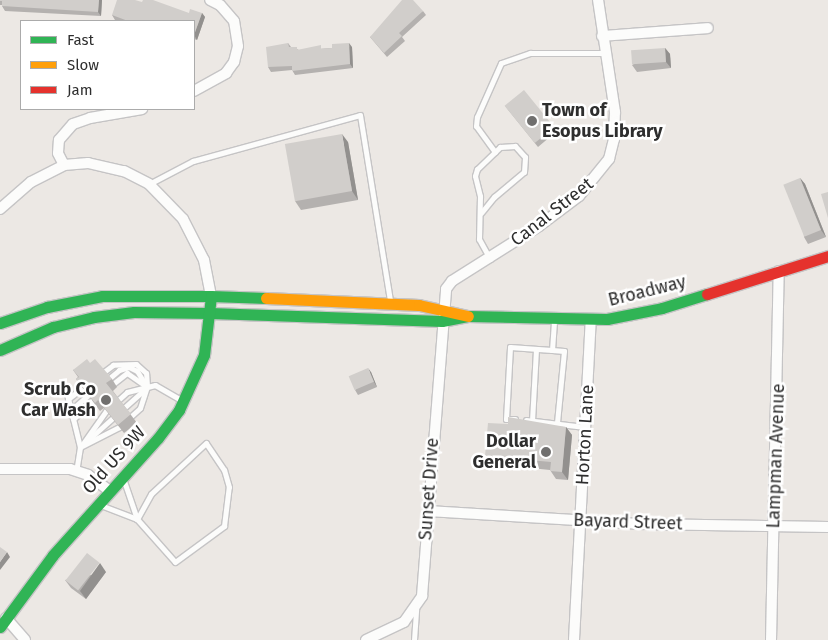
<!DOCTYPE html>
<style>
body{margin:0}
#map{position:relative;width:828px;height:640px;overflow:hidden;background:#ece8e4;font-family:"Fira Sans",sans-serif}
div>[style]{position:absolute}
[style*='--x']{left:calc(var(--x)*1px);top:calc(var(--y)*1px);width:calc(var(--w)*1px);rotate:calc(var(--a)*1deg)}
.roads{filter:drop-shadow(1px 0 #c5c4c5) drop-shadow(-1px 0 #c5c4c5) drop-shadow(0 1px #c5c4c5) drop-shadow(0 -1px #c5c4c5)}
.lane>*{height:5px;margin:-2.5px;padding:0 2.5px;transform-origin:2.5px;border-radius:2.5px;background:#fcfcfb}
.street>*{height:10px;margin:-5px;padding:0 5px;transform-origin:5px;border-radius:5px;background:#fcfcfb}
.fast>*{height:11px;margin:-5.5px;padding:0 5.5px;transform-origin:5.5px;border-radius:5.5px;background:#30b455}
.slow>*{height:11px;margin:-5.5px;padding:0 5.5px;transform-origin:5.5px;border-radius:5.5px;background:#ff9f0a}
.jam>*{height:11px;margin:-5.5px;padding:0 5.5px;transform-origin:5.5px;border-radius:5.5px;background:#e5322d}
.wall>*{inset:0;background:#b4b1af}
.shaded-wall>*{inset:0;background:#92908e}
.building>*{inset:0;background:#d1cecb;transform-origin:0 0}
.dots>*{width:14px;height:14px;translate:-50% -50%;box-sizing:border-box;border:2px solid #fff;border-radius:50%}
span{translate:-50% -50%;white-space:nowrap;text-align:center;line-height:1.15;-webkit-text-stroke:5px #fff;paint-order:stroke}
.poi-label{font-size:18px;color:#2e2e2e;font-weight:700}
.left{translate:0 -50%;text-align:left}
.right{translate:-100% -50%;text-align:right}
.street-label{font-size:18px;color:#2e2e2e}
.legend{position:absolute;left:20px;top:20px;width:175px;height:90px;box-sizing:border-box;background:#fff;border:1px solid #ababab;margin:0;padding:6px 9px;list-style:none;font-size:15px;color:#2e2e2e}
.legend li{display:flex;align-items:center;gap:10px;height:25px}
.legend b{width:25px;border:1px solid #ababab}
</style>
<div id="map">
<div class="roads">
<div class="lane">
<div style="--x:495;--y:152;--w:32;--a:-126"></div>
<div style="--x:476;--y:126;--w:9;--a:-84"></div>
<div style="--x:477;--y:117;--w:59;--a:-66"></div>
<div style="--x:501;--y:63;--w:31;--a:-19"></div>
<div style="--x:530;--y:53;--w:75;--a:0"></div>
<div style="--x:149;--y:184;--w:50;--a:-27.6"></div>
<div style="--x:193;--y:161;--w:173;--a:-15.4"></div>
<div style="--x:360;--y:115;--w:187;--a:80.8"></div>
<div style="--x:481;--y:213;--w:21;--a:-51"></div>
<div style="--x:494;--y:197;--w:39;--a:-40"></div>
<div style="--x:524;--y:172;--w:15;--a:-86"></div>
<div style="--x:525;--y:157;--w:15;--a:-132"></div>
<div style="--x:515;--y:146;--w:15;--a:176"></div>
<div style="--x:500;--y:147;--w:32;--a:136"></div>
<div style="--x:477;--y:169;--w:7;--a:106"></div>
<div style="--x:475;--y:176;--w:21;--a:76"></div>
<div style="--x:480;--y:196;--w:43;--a:91.3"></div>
<div style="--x:479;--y:239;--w:23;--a:61"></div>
<div style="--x:552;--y:350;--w:12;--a:5"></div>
<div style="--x:564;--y:351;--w:72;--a:95.6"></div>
<div style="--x:106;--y:381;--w:17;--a:-40"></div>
<div style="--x:119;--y:370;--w:10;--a:-17"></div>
<div style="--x:129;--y:367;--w:9;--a:27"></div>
<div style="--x:137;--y:371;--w:15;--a:58"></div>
<div style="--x:65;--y:386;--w:63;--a:76.2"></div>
<div style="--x:80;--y:447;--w:24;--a:99"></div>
<div style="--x:109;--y:387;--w:23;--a:-38"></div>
<div style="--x:127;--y:373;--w:21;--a:35"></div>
<div style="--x:68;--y:399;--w:23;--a:-38"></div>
<div style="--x:71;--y:410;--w:28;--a:-41"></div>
<div style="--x:73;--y:419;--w:32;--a:-41"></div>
<div style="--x:515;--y:419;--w:9;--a:180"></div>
<div style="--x:506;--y:419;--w:72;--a:-86.8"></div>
<div style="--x:510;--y:347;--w:42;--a:4.1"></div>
<div style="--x:552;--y:350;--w:30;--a:-86"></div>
<div style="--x:526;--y:420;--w:59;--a:6.8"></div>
<div style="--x:532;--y:421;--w:72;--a:-86.8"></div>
<div style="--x:88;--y:440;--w:76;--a:-41.8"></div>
<div style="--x:82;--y:445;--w:42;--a:-54.8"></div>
<div style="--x:106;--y:411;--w:28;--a:-42"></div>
<div style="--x:127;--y:392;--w:29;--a:-14"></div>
<div style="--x:155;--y:385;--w:30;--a:30"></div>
<div style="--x:80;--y:447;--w:44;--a:-27.1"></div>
<div style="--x:119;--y:427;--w:28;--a:-42"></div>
<div style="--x:140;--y:408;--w:23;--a:-72"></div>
<div style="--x:147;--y:386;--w:13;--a:-94"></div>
<div style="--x:146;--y:373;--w:13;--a:-138"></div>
<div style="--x:136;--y:364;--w:23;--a:178"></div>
<div style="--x:113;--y:365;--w:15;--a:143"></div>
<div style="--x:124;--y:481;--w:40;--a:71.1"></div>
<div style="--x:137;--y:519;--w:57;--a:48.5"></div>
<div style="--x:175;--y:562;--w:61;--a:-36.3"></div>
<div style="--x:224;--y:526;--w:39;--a:-83"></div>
<div style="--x:229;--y:487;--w:18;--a:-106"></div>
<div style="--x:224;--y:470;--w:32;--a:-124"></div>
<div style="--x:206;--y:443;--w:75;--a:137.2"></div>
<div style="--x:151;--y:494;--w:29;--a:119"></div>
<div style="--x:103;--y:506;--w:36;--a:21"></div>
<div style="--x:414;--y:640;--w:31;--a:-86"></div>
</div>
<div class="street">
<div style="--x:602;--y:36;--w:106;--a:-4.3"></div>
<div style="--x:194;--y:91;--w:37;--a:-29"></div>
<div style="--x:226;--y:73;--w:14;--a:-54"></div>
<div style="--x:234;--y:62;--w:16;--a:-76"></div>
<div style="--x:238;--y:46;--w:25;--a:-99"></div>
<div style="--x:234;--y:21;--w:21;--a:-131"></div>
<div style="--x:220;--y:5;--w:11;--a:-153"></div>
<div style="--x:64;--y:165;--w:13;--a:-117"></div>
<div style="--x:58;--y:153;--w:13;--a:-86"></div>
<div style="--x:59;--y:140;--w:21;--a:-49"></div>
<div style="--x:73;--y:124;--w:18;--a:-19"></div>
<div style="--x:90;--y:118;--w:53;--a:-9.8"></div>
<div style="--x:0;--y:209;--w:41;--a:-41.1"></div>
<div style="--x:31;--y:182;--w:37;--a:-27"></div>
<div style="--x:64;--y:165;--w:24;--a:-5"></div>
<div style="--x:88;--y:163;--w:37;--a:13"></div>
<div style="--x:124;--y:171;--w:28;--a:27"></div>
<div style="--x:149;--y:184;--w:49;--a:45.8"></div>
<div style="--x:183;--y:219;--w:46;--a:62.9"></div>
<div style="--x:204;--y:260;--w:37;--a:79"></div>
<div style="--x:0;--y:469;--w:70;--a:0"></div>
<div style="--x:70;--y:469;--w:19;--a:18"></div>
<div style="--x:88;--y:475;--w:27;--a:36"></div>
<div style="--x:428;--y:511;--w:215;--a:3.5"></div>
<div style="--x:643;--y:524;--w:185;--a:0.9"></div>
<div style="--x:6;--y:618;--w:29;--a:49"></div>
<div style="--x:366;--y:640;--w:42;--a:-25.3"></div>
<div style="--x:404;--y:622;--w:32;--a:-55"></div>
<div style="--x:422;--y:596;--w:308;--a:-85.5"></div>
<div style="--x:446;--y:289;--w:10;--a:-53"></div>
<div style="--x:452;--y:281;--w:103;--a:-32.3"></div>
<div style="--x:539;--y:226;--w:50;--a:-36.9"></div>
<div style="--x:579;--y:196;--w:48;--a:-51"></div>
<div style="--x:609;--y:159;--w:21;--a:-76"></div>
<div style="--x:614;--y:139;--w:27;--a:-88"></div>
<div style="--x:615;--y:112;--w:113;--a:-98.6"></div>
<div style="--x:574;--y:640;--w:320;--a:-87"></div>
<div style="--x:771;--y:640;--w:369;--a:-88.8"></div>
</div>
<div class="fast">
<div style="--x:210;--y:313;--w:232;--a:2"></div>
<div style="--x:442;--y:321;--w:26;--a:-11"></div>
<div style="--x:468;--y:316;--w:139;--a:1.2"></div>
<div style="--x:607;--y:319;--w:56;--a:-11.3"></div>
<div style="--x:662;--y:308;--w:47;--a:-17.3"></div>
<div style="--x:0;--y:323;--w:50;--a:-18.8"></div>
<div style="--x:47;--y:307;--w:56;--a:-11.3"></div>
<div style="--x:102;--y:296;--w:109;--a:0"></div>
<div style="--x:0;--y:350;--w:58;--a:-23.5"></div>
<div style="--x:53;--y:327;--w:42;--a:-13.7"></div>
<div style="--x:94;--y:317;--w:40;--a:-7.1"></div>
<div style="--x:134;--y:312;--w:76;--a:0.8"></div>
<div style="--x:0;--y:627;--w:89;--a:-53.6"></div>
<div style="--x:53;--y:555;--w:157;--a:-48.1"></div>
<div style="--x:158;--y:438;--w:35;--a:-53"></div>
<div style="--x:179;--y:410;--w:60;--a:-65.6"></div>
<div style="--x:204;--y:355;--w:59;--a:-83.2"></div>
<div style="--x:211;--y:296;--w:55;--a:2.1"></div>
</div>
<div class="slow">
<div style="--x:266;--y:298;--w:153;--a:2.6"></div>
<div style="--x:419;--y:305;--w:50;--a:12.7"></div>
</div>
<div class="jam">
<div style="--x:707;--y:294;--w:127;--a:-17.4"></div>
</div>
</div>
<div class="wall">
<div style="clip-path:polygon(0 0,102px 0,101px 16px,5px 11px,2px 6px,2px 5px,0 5px)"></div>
<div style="clip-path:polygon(423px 11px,426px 15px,402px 37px,405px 41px,387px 57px,370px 37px)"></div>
<div style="clip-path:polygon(189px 13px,202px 13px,205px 17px,197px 40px,194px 39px,194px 21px,119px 21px,115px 20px,112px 15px)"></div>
<div style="clip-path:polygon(288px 43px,291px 47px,299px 50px,352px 47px,353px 68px,295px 75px,292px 70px,271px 72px,268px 67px)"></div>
<div style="clip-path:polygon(665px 48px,670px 54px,671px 68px,637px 72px,632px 65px)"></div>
<div style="clip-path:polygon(505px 106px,554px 127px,557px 131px,538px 147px)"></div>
<div style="clip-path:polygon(348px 142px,358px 200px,301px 210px,295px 201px)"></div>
<div style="clip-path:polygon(800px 178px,805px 184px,826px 237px,808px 244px,804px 237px)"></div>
<div style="clip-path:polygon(90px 363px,112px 379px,117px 387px,113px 391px,137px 423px,124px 433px,104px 408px,100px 411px,76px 379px,78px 377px,73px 370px)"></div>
<div style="clip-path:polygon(371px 372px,377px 387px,358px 395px,355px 390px)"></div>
<div style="clip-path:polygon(508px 424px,566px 427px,572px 435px,568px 480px,556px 479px,550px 470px,491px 464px,485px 456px)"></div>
<div style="clip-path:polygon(106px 572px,86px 599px,71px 588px,65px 580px)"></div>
</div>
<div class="shaded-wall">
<div style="clip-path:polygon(99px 0,102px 0,101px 16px,98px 12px)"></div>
<div style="clip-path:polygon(202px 13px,205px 17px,197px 40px,194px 35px)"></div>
<div style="clip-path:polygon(349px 43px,352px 47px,353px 68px,350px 64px)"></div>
<div style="clip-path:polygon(665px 48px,670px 54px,671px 68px,666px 62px)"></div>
<div style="clip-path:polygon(342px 134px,348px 142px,358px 200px,352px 191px)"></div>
<div style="clip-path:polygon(800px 178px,805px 184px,826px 237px,821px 230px)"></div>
<div style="clip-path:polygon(368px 368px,371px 372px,377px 387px,374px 382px)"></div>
<div style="clip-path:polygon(566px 427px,572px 435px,568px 480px,562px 472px)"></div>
<div style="clip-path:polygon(7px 552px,10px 557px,0 570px,0 562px)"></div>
<div style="clip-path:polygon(100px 563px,106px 572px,86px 599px,80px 591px)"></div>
</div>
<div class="building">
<div style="clip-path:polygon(0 0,99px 0,98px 12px,2px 6px,2px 1px,0 1px)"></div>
<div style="clip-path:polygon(117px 0,135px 0,142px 2px,143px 0,153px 0,189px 13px,190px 9px,202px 13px,194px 35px,194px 21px,141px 21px,136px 20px,135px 21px,128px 21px,112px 15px)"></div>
<div style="clip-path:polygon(402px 0,413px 0,423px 11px,399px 33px,402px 36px,384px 53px,370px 37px)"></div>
<div style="clip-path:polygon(288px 43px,289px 47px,297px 47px,297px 50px,321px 45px,321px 49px,332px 48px,332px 44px,349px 43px,350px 64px,292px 71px,292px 66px,268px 67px,266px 47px)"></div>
<div style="left:665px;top:48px;width:14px;height:34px;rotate:86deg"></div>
<div style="left:524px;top:90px;width:48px;height:25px;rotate:51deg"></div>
<div style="left:342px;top:134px;width:58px;height:58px;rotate:80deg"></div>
<div style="left:800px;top:178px;width:56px;height:18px;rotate:68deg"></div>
<div style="clip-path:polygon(828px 192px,828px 218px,821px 194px)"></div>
<div style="clip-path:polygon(87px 359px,90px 363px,95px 359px,108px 374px,112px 379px,106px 383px,131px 414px,118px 425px,98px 400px,95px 403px,76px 379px,79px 377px,73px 370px)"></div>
<div style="left:368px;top:368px;width:15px;height:21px;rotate:67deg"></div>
<div style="clip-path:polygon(508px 417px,566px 427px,562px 472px,550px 471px,551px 462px,485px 456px,488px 423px,508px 424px)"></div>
<div style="clip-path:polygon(0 547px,7px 552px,0 562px)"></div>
<div style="left:87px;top:553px;width:16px;height:35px;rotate:38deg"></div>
</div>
<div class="dots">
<div style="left:532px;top:121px;background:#706f6e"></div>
<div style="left:106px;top:400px;background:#706f6e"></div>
<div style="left:546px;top:452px;background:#706f6e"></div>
</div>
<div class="poi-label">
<span class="left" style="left:542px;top:121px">Town of<br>Esopus Library</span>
<span class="right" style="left:96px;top:400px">Scrub Co<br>Car Wash</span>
<span class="right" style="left:536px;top:452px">Dollar<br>General</span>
</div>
<div class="street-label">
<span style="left:552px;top:212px;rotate:-38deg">Canal Street</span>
<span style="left:647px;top:291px;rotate:-14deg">Broadway</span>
<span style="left:585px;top:435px;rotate:-87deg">Horton Lane</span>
<span style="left:776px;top:456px;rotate:-88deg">Lampman Avenue</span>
<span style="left:114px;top:460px;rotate:-48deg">Old US 9W</span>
<span style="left:429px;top:489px;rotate:-86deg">Sunset Drive</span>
<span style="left:628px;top:522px;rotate:2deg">Bayard Street</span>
</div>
<ul class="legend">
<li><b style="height:6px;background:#30b455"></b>Fast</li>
<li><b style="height:6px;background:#ff9f0a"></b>Slow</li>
<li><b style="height:6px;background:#e5322d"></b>Jam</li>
</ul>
</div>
